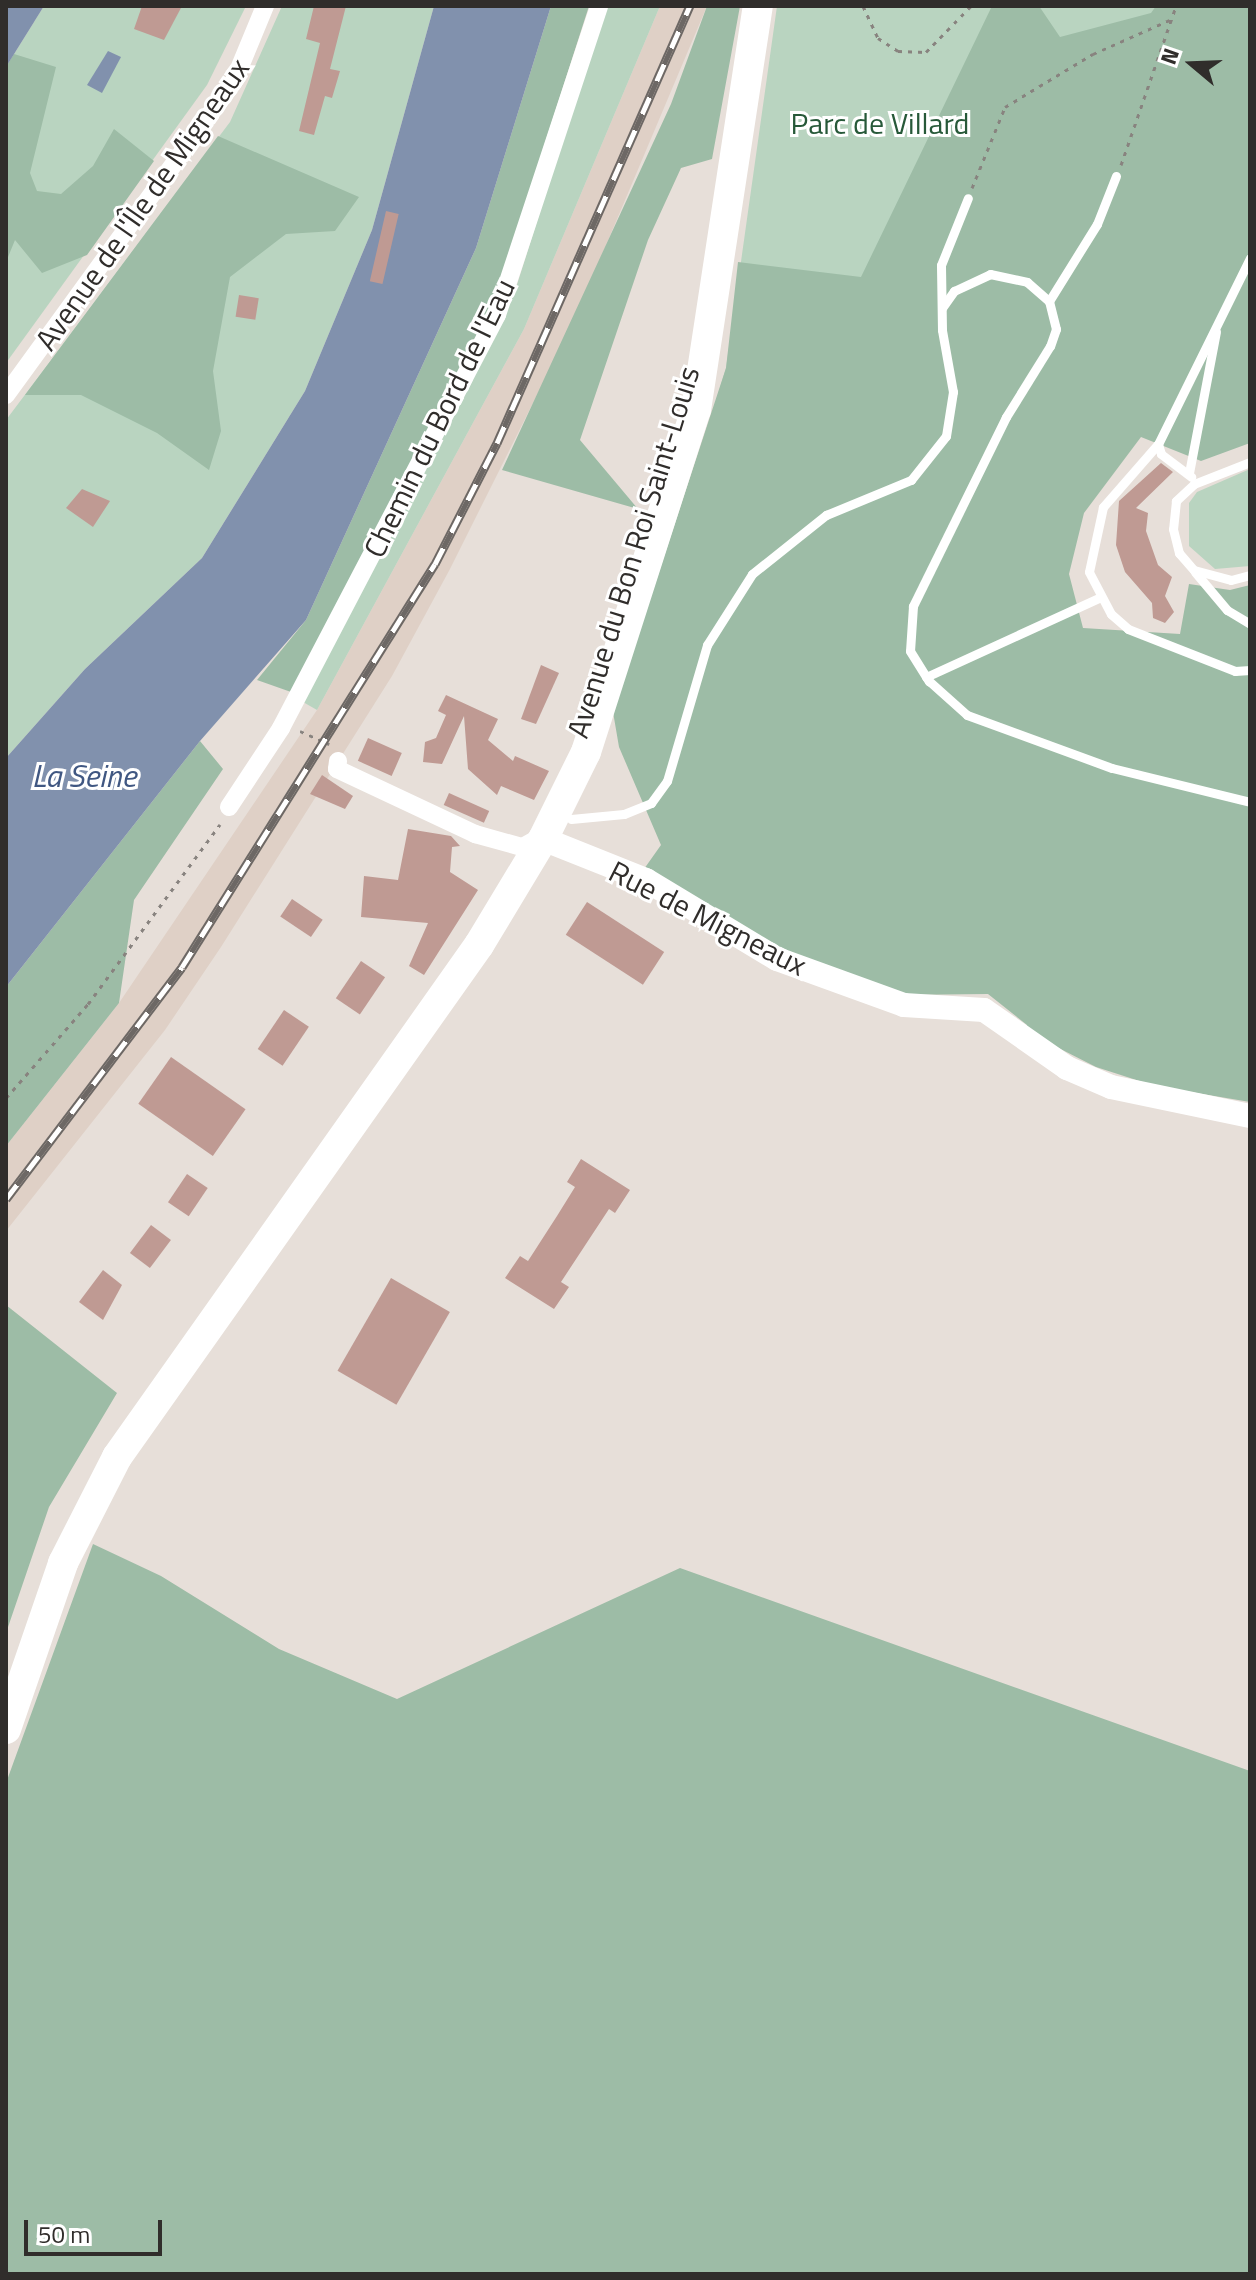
<!DOCTYPE html>
<meta charset="utf-8">
<style>
body{margin:0}
#map{position:relative;width:1256px;height:2280px;overflow:hidden;background:#e7dfd9;font-family:"Titillium Web",sans-serif}
div>[style]{position:absolute}
[style*='--x']{left:calc(var(--x)*1px);top:calc(var(--y)*1px);width:calc(var(--w)*1px);rotate:calc(var(--a)*1deg)}
.built>*{inset:0;background:#dfd0c6}
.green>*{inset:0;background:#b9d4c0}
.forest>*{inset:0;background:#9dbca6}
.water>*{inset:0;background:#8191ad}
.building>*{inset:0;background:#bf9a93;transform-origin:0 0}
.path>*{height:3px;margin-top:-1.5px;transform-origin:0;background:repeating-linear-gradient(90deg,#88837f 0 4px,transparent 0 10px)}
.service>*{height:9px;margin:-4.5px;padding:0 4.5px;transform-origin:4.5px;border-radius:4.5px;background:#fff}
.minor>*{height:18px;margin:-9px;padding:0 9px;transform-origin:9px;border-radius:9px;background:#fff}
.tertiary>*{height:24px;margin:-12px;padding:0 12px;transform-origin:12px;border-radius:12px;background:#fff}
.primary>*{height:30px;margin:-15px;padding:0 15px;transform-origin:15px;border-radius:15px;background:#fff}
.rail>*{height:9px;margin-top:-4.5px;transform-origin:0;background:repeating-linear-gradient(90deg,#fff 0 18px,#6d6865 0 36px);box-sizing:border-box;border-block:2px solid #6d6865}
span{translate:-50% -50%;white-space:nowrap;text-align:center;line-height:1.15;-webkit-text-stroke:6px #fff;paint-order:stroke}
.park-label{font-size:30px;color:#275939}
.street-label{font-size:30px;color:#302d2b}
.water-label{font-size:32px;color:#405782;font-style:italic}
.frame{position:absolute;inset:0;border:8px solid #302d2b;pointer-events:none}
.north{position:absolute;left:1152px;top:24px;width:80px;height:80px;-webkit-text-stroke:6px #fff;paint-order:stroke;rotate:289deg;font-size:22px;font-weight:700;line-height:32px;text-align:center;color:#302d2b}
.north::after{content:'';display:block;margin:auto;width:28px;height:36px;background:#302d2b;clip-path:polygon(50% 0,100% 100%,50% 72%,0 100%)}
.scale{position:absolute;left:24px;top:2220px;width:138px;height:36px;box-sizing:border-box;border:4px solid #302d2b;border-top:0;padding-left:10px;font-size:24px;line-height:28px;white-space:nowrap;color:#302d2b;-webkit-text-stroke:6px #fff;paint-order:stroke}
</style>
<div id="map">
<div class="built">
<div style="clip-path:polygon(660px 6px,707px 6px,574px 321px,450px 569px,392px 676px,221px 947px,165px 1030px,6px 1231px,6px 1146px,119px 1003px,317px 710px,524px 329px)"></div>
</div>
<div class="green">
<div style="clip-path:polygon(44px 6px,246px 6px,207px 85px,6px 363px,6px 67px)"></div>
<div style="clip-path:polygon(282px 6px,434px 6px,372px 230px,305px 391px,202px 558px,85px 669px,6px 758px,6px 420px,230px 122px)"></div>
<div style="clip-path:polygon(605px 6px,660px 6px,524px 329px,317px 710px,303px 702px,515px 291px)"></div>
<div style="clip-path:polygon(777px 6px,1250px 6px,702px 446px,726px 368px)"></div>
<div style="clip-path:polygon(1250px 469px,1250px 566px,1215px 569px,1189px 546px,1189px 503px,1197px 492px)"></div>
</div>
<div class="forest">
<div style="clip-path:polygon(551px 6px,589px 6px,492px 308px,291px 692px,257px 680px,306px 620px,476px 248px)"></div>
<div style="clip-path:polygon(707px 6px,740px 6px,712px 159px,681px 168px,648px 240px,580px 440px,638px 509px,502px 470px,671px 104px)"></div>
<div style="clip-path:polygon(992px 6px,1039px 6px,1060px 37px,1151px 13px,1156px 6px,1250px 6px,1250px 443px,1201px 461px,1141px 437px,1084px 513px,1069px 574px,1083px 628px,1180px 634px,1189px 584px,1230px 590px,1250px 585px,1250px 1102px,1155px 1086px,1096px 1067px,1025px 1031px,1027px 1025px,988px 994px,897px 995px,758px 939px,644px 869px,661px 845px,619px 747px,613px 712px,726px 368px,738px 262px,861px 277px)"></div>
<div style="clip-path:polygon(14px 54px,56px 67px,30px 173px,37px 191px,61px 194px,93px 166px,114px 129px,154px 161px,87px 255px,42px 273px,15px 240px,6px 262px,6px 67px)"></div>
<div style="clip-path:polygon(218px 136px,359px 197px,335px 231px,286px 234px,230px 277px,213px 371px,221px 431px,209px 470px,157px 433px,81px 395px,25px 395px)"></div>
<div style="clip-path:polygon(200px 741px,223px 769px,134px 900px,119px 1003px,6px 1146px,6px 987px)"></div>
<div style="clip-path:polygon(6px 1305px,117px 1393px,49px 1507px,6px 1633px)"></div>
<div style="clip-path:polygon(93px 1544px,161px 1576px,279px 1649px,397px 1699px,680px 1568px,1250px 1771px,1250px 2274px,6px 2274px,6px 1783px)"></div>
</div>
<div class="water">
<div style="clip-path:polygon(6px 6px,44px 6px,6px 67px)"></div>
<div style="clip-path:polygon(434px 6px,551px 6px,476px 248px,306px 620px,200px 741px,6px 987px,6px 758px,85px 669px,202px 558px,305px 391px,372px 230px)"></div>
<div style="clip-path:polygon(108px 51px,121px 57px,102px 93px,87px 85px)"></div>
</div>
<div class="building">
<div style="clip-path:polygon(142px 6px,182px 6px,164px 40px,134px 29px)"></div>
<div style="clip-path:polygon(314px 6px,346px 6px,330px 69px,340px 71px,332px 98px,325px 96px,314px 135px,299px 131px,320px 43px,306px 39px)"></div>
<div style="left:386px;top:211px;width:13px;height:72px;rotate:13deg"></div>
<div style="left:239px;top:295px;width:20px;height:22px;rotate:9deg"></div>
<div style="clip-path:polygon(1161px 463px,1173px 472px,1136px 508px,1148px 513px,1146px 531px,1158px 565px,1172px 577px,1165px 596px,1174px 612px,1165px 623px,1153px 618px,1152px 603px,1125px 572px,1116px 545px,1119px 501px)"></div>
<div style="clip-path:polygon(82px 489px,110px 501px,93px 527px,66px 508px)"></div>
<div style="clip-path:polygon(541px 665px,559px 673px,536px 724px,521px 719px)"></div>
<div style="clip-path:polygon(446px 695px,498px 719px,488px 740px,513px 761px,515px 756px,549px 771px,534px 800px,501px 786px,497px 795px,468px 769px,464px 716px,442px 764px,423px 762px,425px 742px,436px 738px,446px 715px,438px 711px)"></div>
<div style="left:368px;top:738px;width:37px;height:25px;rotate:24deg"></div>
<div style="clip-path:polygon(322px 775px,353px 796px,345px 809px,310px 794px)"></div>
<div style="left:449px;top:793px;width:44px;height:13px;rotate:24deg"></div>
<div style="clip-path:polygon(408px 829px,451px 836px,460px 846px,452px 847px,450px 872px,478px 890px,424px 975px,409px 966px,428px 923px,361px 917px,364px 876px,398px 880px)"></div>
<div style="left:292px;top:899px;width:37px;height:21px;rotate:34deg"></div>
<div style="left:587px;top:902px;width:92px;height:39px;rotate:33deg"></div>
<div style="left:361px;top:961px;width:29px;height:45px;rotate:34deg"></div>
<div style="left:284px;top:1010px;width:30px;height:47px;rotate:34deg"></div>
<div style="left:171px;top:1057px;width:91px;height:57px;rotate:35deg"></div>
<div style="clip-path:polygon(581px 1159px,630px 1190px,615px 1213px,609px 1209px,561px 1282px,569px 1287px,554px 1309px,505px 1278px,520px 1256px,528px 1261px,557px 1216px,575px 1187px,567px 1182px)"></div>
<div style="left:187px;top:1174px;width:25px;height:34px;rotate:34deg"></div>
<div style="left:151px;top:1225px;width:25px;height:35px;rotate:37deg"></div>
<div style="clip-path:polygon(103px 1270px,122px 1285px,103px 1320px,79px 1302px)"></div>
<div style="left:391px;top:1278px;width:68px;height:107px;rotate:30deg"></div>
</div>
<div class="path">
<div style="--x:863;--y:6;--w:35;--a:65"></div>
<div style="--x:878;--y:38;--w:24;--a:33"></div>
<div style="--x:898;--y:51;--w:28;--a:2"></div>
<div style="--x:926;--y:52;--w:64;--a:-45.6"></div>
<div style="--x:1121;--y:165;--w:168;--a:-70.9"></div>
<div style="--x:972;--y:188;--w:87;--a:-67.8"></div>
<div style="--x:1005;--y:107;--w:103;--a:-31.1"></div>
<div style="--x:1093;--y:54;--w:86;--a:-23.9"></div>
<div style="--x:300;--y:731;--w:32;--a:24"></div>
<div style="--x:6;--y:1098;--w:125;--a:-48.9"></div>
<div style="--x:88;--y:1004;--w:223;--a:-53.7"></div>
</div>
<div class="service">
<div style="--x:1116;--y:176;--w:52;--a:111.6"></div>
<div style="--x:1097;--y:224;--w:91;--a:121.9"></div>
<div style="--x:1049;--y:301;--w:29;--a:76"></div>
<div style="--x:1056;--y:329;--w:18;--a:109"></div>
<div style="--x:1050;--y:346;--w:84;--a:121.8"></div>
<div style="--x:1006;--y:417;--w:211;--a:116.2"></div>
<div style="--x:913;--y:606;--w:45;--a:93.8"></div>
<div style="--x:910;--y:651;--w:36;--a:58"></div>
<div style="--x:929;--y:681;--w:51;--a:41.8"></div>
<div style="--x:967;--y:715;--w:154;--a:20.1"></div>
<div style="--x:1112;--y:768;--w:142;--a:13.8"></div>
<div style="--x:1250;--y:258;--w:208;--a:116.3"></div>
<div style="--x:1158;--y:444;--w:84;--a:131.1"></div>
<div style="--x:1103;--y:507;--w:66;--a:102.2"></div>
<div style="--x:1089;--y:572;--w:47;--a:62.4"></div>
<div style="--x:1111;--y:614;--w:23;--a:41"></div>
<div style="--x:1128;--y:629;--w:115;--a:21.4"></div>
<div style="--x:1235;--y:671;--w:15;--a:-4"></div>
<div style="--x:942;--y:308;--w:21;--a:-55"></div>
<div style="--x:954;--y:291;--w:40;--a:-25"></div>
<div style="--x:990;--y:274;--w:38;--a:12"></div>
<div style="--x:1027;--y:282;--w:29;--a:41"></div>
<div style="--x:1158;--y:444;--w:10;--a:73"></div>
<div style="--x:1161;--y:454;--w:38;--a:37"></div>
<div style="--x:1250;--y:462;--w:60;--a:158.6"></div>
<div style="--x:1194;--y:484;--w:25;--a:137"></div>
<div style="--x:1176;--y:501;--w:28;--a:96"></div>
<div style="--x:1173;--y:529;--w:25;--a:76"></div>
<div style="--x:1179;--y:553;--w:23;--a:49"></div>
<div style="--x:1194;--y:570;--w:38;--a:15"></div>
<div style="--x:1231;--y:580;--w:20;--a:-15"></div>
<div style="--x:1189;--y:473;--w:144;--a:-79.2"></div>
<div style="--x:1195;--y:572;--w:50;--a:49.9"></div>
<div style="--x:1227;--y:610;--w:27;--a:31"></div>
<div style="--x:926;--y:677;--w:192;--a:-24.6"></div>
<div style="--x:571;--y:819;--w:53;--a:-5.4"></div>
<div style="--x:624;--y:814;--w:29;--a:-22"></div>
<div style="--x:651;--y:803;--w:27;--a:-54"></div>
<div style="--x:667;--y:781;--w:142;--a:-73.6"></div>
<div style="--x:707;--y:645;--w:84;--a:-57.6"></div>
<div style="--x:752;--y:574;--w:95;--a:-38.6"></div>
<div style="--x:826;--y:515;--w:92;--a:-22.4"></div>
<div style="--x:911;--y:480;--w:56;--a:-51.5"></div>
<div style="--x:946;--y:436;--w:45;--a:-81"></div>
<div style="--x:953;--y:392;--w:63;--a:-100.1"></div>
<div style="--x:942;--y:330;--w:65;--a:-90.9"></div>
<div style="--x:941;--y:265;--w:72;--a:-68.1"></div>
</div>
<div class="minor">
<div style="--x:6;--y:395;--w:388;--a:-54"></div>
<div style="--x:234;--y:81;--w:81;--a:-67.5"></div>
<div style="--x:338;--y:761;--w:8;--a:97"></div>
<div style="--x:337;--y:769;--w:153;--a:25.2"></div>
<div style="--x:475;--y:834;--w:52;--a:15.6"></div>
<div style="--x:229;--y:807;--w:95;--a:-56.6"></div>
<div style="--x:281;--y:728;--w:466;--a:-62.4"></div>
<div style="--x:497;--y:315;--w:325;--a:-71.7"></div>
</div>
<div class="tertiary">
<div style="--x:527;--y:848;--w:18;--a:-29"></div>
<div style="--x:543;--y:839;--w:111;--a:21.7"></div>
<div style="--x:646;--y:880;--w:153;--a:31.1"></div>
<div style="--x:777;--y:959;--w:135;--a:19.9"></div>
<div style="--x:904;--y:1005;--w:80;--a:3.6"></div>
<div style="--x:984;--y:1010;--w:101;--a:34.9"></div>
<div style="--x:1067;--y:1068;--w:48;--a:23.4"></div>
<div style="--x:1111;--y:1087;--w:142;--a:11.8"></div>
</div>
<div class="primary">
<div style="--x:6;--y:1729;--w:176;--a:-71"></div>
<div style="--x:63;--y:1563;--w:119;--a:-63"></div>
<div style="--x:117;--y:1457;--w:627;--a:-54.74"></div>
<div style="--x:479;--y:945;--w:124;--a:-58.9"></div>
<div style="--x:543;--y:839;--w:97;--a:-63.7"></div>
<div style="--x:586;--y:752;--w:359;--a:-72.2"></div>
<div style="--x:696;--y:410;--w:409;--a:-81.3"></div>
</div>
<div class="rail">
<div style="--x:6;--y:1199;--w:291;--a:-52.8"></div>
<div style="--x:182;--y:967;--w:476;--a:-57.9"></div>
<div style="--x:435;--y:564;--w:136;--a:-62.9"></div>
<div style="--x:497;--y:443;--w:478;--a:-66.2"></div>
</div>
<div class="park-label">
<span style="left:880px;top:123px">Parc de Villard</span>
</div>
<div class="street-label">
<span style="left:142px;top:204px;rotate:-55deg">Avenue de l'Île de Migneaux</span>
<span style="left:439px;top:418px;rotate:-64deg">Chemin du Bord de l'Eau</span>
<span style="left:633px;top:552px;rotate:-73deg">Avenue du Bon Roi Saint-Louis</span>
<span style="left:708px;top:918px;rotate:27deg">Rue de Migneaux</span>
</div>
<div class="water-label">
<span style="left:84px;top:775px">La Seine</span>
</div>
<div class="frame"></div>
<div class="north">N</div>
<div class="scale">50 m</div>
</div>
